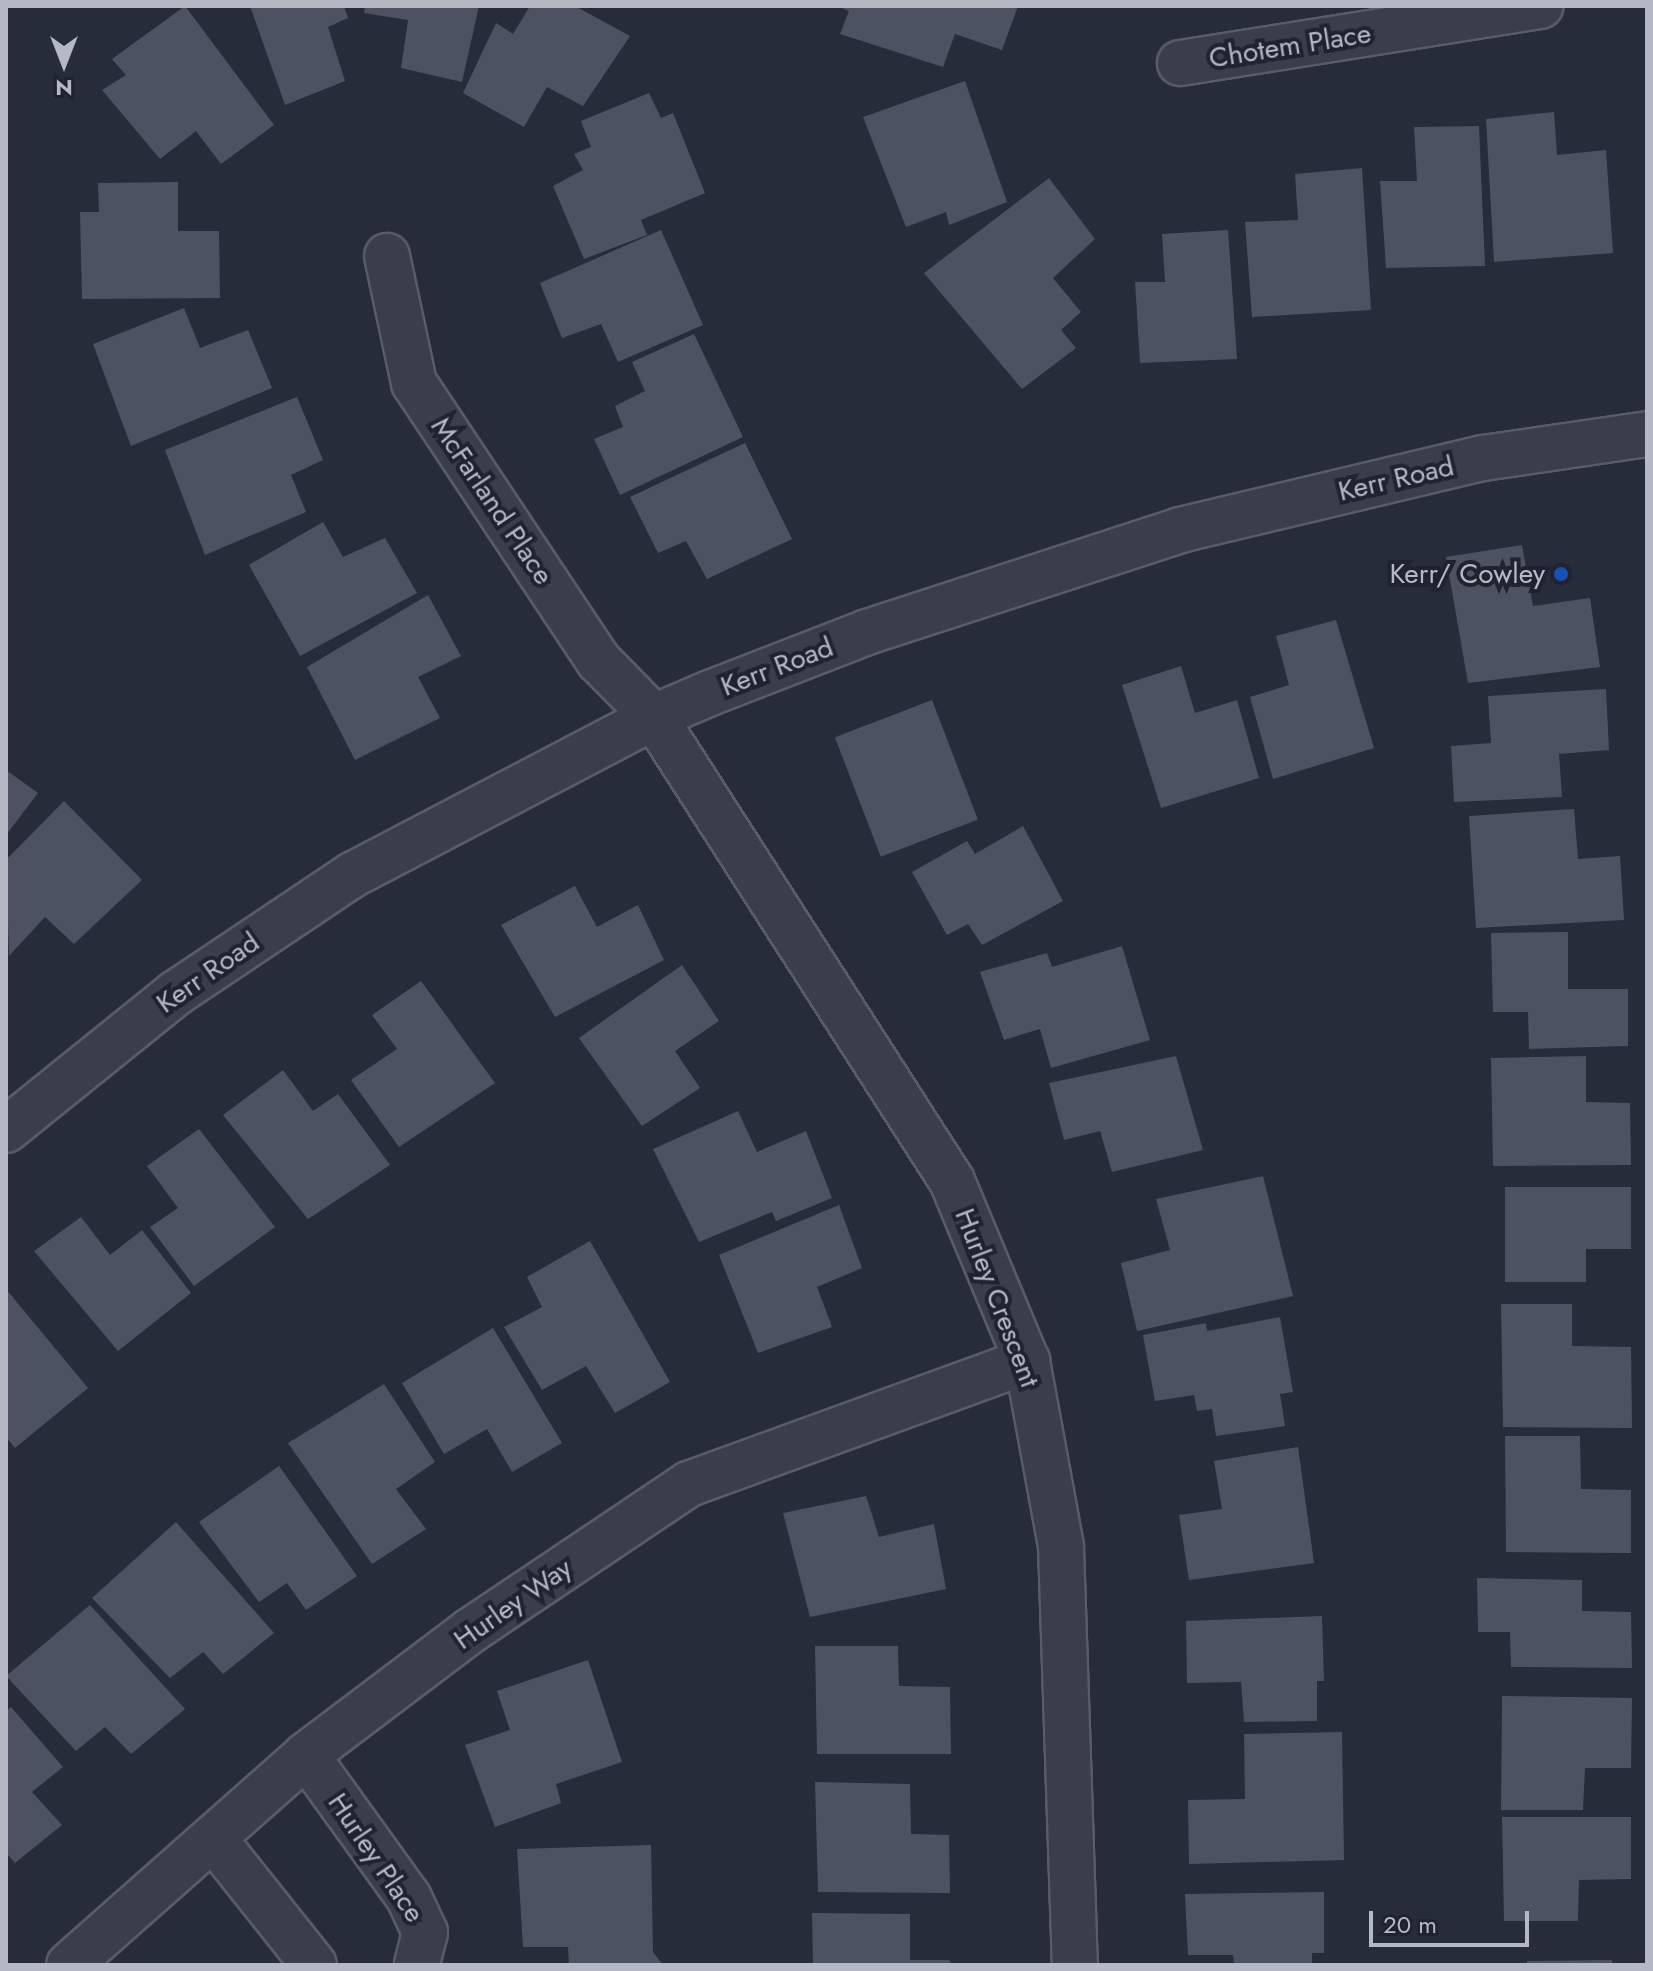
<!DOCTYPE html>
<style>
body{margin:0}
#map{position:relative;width:1653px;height:1971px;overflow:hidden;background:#262c3a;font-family:Jost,sans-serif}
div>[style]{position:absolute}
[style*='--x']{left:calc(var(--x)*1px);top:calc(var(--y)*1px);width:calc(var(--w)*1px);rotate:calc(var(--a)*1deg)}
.building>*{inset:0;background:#4d5262;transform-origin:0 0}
.roads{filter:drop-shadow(2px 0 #585c68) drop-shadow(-2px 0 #585c68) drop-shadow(0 2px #585c68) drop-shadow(0 -2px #585c68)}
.minor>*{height:44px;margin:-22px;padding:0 22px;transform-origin:22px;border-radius:22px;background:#393e4a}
.dots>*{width:22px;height:22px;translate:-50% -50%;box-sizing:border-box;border:4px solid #1f232f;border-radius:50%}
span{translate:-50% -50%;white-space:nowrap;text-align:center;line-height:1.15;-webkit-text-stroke:8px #1f232f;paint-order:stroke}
.street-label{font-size:28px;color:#b5b9c5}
.poi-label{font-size:28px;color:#b5b9c5}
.right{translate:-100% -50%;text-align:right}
.frame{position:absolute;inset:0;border:8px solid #b5b9c5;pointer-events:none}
.north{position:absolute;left:24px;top:24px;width:80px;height:80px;-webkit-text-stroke:6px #1f232f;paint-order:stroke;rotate:180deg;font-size:22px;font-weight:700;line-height:32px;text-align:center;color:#b5b9c5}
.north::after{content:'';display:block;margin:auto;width:28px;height:36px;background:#b5b9c5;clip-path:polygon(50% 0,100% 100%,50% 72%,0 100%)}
.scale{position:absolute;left:1369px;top:1911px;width:160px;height:36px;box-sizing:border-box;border:4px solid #b5b9c5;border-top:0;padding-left:10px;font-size:24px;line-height:28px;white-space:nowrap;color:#b5b9c5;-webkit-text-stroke:6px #1f232f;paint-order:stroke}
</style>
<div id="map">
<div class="building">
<div style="clip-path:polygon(185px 6px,274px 125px,221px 164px,196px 131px,160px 159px,102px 90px,126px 75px,112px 59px)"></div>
<div style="clip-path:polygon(250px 6px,344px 6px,348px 18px,328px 27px,345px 81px,285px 105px)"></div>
<div style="clip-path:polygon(365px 6px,479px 6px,462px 82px,401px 68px,408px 20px,364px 13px)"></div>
<div style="clip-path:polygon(530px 6px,575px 6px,630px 36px,583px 106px,547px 87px,524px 127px,463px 93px,496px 23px,513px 34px)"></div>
<div style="clip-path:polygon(837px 6px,1018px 6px,1002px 50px,955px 34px,943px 67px,840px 34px,849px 11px)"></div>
<div style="clip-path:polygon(965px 81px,1007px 202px,949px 225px,946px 212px,906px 227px,863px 117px)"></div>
<div style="clip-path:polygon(649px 93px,661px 118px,673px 113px,705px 193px,641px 220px,647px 235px,584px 259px,553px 186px,583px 170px,574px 154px,591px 147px,581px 121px)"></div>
<div style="clip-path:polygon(1554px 112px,1557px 155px,1606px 150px,1613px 253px,1494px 262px,1486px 119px)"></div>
<div style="clip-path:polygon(1479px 126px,1485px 266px,1386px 268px,1380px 181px,1417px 181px,1414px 127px)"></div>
<div style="clip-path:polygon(1362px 168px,1371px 310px,1252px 317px,1245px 222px,1298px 220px,1295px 174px)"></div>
<div style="clip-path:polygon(1049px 178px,1095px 239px,1053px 278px,1081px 312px,1061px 330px,1076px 348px,1022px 389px,924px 273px)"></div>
<div style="clip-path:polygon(178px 182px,178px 231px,219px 231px,220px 298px,82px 299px,80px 212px,99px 212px,98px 183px)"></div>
<div style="clip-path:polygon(661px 230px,703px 325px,618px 362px,601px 324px,562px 338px,540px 283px)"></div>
<div style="clip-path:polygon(1228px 230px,1237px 359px,1140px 363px,1135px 282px,1165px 282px,1162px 234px)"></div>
<div style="clip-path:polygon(184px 308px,200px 348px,248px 330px,272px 388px,131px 446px,93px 344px)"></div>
<div style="clip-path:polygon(694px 334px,743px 437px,620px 495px,594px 439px,623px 427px,615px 406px,645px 391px,632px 362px)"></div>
<div style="clip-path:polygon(297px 397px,323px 460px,291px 475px,306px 512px,205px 555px,165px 450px)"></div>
<div style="clip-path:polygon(745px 443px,792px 539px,707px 579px,686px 541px,658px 553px,630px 497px)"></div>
<div style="clip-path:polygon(323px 522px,343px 557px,385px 538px,417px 593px,300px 656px,249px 565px)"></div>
<div style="clip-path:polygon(1522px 545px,1533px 606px,1590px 598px,1600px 667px,1468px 683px,1446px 557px)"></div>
<div style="clip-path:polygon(428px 595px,461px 656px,418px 677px,440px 718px,355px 760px,307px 667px)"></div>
<div style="clip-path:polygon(1336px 620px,1374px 748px,1273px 779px,1250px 697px,1289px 685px,1276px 636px)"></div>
<div style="clip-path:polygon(1181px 666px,1195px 713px,1237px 700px,1259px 778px,1161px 808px,1122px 685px)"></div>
<div style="clip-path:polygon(1606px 689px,1609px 750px,1559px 754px,1562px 797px,1454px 802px,1451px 746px,1491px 743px,1488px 696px)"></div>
<div style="left:932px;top:700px;width:128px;height:104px;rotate:69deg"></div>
<div style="clip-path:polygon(6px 770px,38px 793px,6px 835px)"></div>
<div style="clip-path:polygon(64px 801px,142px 880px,74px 944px,45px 917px,9px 956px,6px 860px)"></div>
<div style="clip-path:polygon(1574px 809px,1578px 859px,1620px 856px,1624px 920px,1476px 928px,1469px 816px)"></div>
<div style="clip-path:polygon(1023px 826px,1063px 901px,982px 945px,968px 924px,947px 935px,912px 872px,967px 841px,975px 854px)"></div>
<div style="clip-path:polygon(575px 886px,597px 927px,638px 905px,664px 960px,555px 1017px,501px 925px)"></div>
<div style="clip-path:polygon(1568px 932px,1568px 989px,1628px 989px,1628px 1046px,1529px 1049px,1528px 1012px,1493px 1012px,1491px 933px)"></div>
<div style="clip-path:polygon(1122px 946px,1150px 1040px,1051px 1068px,1040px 1029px,1004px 1040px,980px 972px,1047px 953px,1052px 967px)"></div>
<div style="clip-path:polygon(682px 965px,719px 1021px,675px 1051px,700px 1088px,642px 1126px,579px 1038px)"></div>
<div style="clip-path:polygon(421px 981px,495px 1083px,399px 1147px,351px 1080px,397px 1049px,372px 1015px)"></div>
<div style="clip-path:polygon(1176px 1056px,1203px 1150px,1112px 1172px,1100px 1131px,1064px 1140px,1049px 1083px)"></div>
<div style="clip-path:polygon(1586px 1056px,1586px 1102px,1630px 1103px,1631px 1165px,1493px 1166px,1491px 1058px)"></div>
<div style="clip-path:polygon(283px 1070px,313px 1111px,338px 1094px,390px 1165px,308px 1219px,223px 1115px)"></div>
<div style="clip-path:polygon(738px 1111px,757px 1152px,806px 1131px,832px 1198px,776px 1221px,772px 1212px,699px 1242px,653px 1149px)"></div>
<div style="clip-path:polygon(199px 1129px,275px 1227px,194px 1286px,150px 1227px,178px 1208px,147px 1166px)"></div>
<div style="clip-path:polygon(1263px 1176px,1293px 1296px,1137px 1331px,1121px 1263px,1170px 1250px,1156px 1199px)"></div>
<div style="clip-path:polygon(1505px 1187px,1631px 1187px,1631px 1249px,1586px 1249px,1586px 1282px,1505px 1282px)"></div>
<div style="clip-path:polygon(839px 1205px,862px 1268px,817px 1287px,832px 1327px,758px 1353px,719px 1255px)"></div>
<div style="clip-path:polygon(81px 1217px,110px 1255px,142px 1230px,191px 1293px,118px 1351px,34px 1251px)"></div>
<div style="clip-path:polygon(590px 1241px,670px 1382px,615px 1413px,586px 1366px,542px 1390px,504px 1327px,542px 1307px,527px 1277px)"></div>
<div style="clip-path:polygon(6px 1289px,88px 1388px,15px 1448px,6px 1437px)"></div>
<div style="clip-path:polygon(1501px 1304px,1572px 1304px,1572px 1346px,1631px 1347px,1632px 1428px,1503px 1427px)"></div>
<div style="clip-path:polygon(1280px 1317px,1293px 1392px,1280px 1394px,1285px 1426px,1216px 1436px,1212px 1409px,1197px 1411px,1194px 1395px,1155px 1401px,1143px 1335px,1206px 1323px,1207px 1331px)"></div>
<div style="clip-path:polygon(493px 1328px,562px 1443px,512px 1472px,487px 1429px,444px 1454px,402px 1383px)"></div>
<div style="clip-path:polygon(384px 1384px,435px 1462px,396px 1489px,426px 1529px,372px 1564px,288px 1443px)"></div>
<div style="clip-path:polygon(1505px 1436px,1580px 1436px,1581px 1489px,1631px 1490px,1631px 1553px,1506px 1552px)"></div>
<div style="clip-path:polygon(1298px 1447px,1314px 1563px,1189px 1580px,1179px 1515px,1222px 1509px,1214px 1461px)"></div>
<div style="clip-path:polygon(279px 1466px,357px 1576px,306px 1610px,287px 1583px,259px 1602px,199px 1522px)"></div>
<div style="clip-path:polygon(866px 1496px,879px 1537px,934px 1524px,946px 1589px,810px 1617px,783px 1513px)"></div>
<div style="clip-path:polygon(176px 1522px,274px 1633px,223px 1674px,203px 1652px,170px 1678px,92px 1598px)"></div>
<div style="clip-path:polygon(1477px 1578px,1582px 1580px,1582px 1611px,1631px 1612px,1632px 1668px,1511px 1667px,1510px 1632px,1478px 1632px)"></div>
<div style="clip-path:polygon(90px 1605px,185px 1709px,131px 1754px,105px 1727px,76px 1751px,6px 1676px)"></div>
<div style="clip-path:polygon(1322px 1616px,1324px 1681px,1317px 1681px,1317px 1721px,1244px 1722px,1241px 1682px,1187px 1683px,1186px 1621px)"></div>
<div style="clip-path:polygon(815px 1646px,898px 1646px,899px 1686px,950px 1687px,951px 1754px,817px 1754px)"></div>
<div style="clip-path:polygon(588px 1660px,622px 1762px,556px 1784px,561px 1803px,495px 1827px,465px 1745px,510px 1730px,497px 1691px)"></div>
<div style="clip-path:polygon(1502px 1696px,1632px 1698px,1631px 1768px,1585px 1768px,1583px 1810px,1501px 1810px)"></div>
<div style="clip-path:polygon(11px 1707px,63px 1767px,32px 1792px,62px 1825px,15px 1863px,6px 1853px,6px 1711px)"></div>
<div style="clip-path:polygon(1342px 1732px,1344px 1860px,1189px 1864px,1188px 1800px,1245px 1799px,1244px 1734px)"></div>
<div style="clip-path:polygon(815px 1782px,910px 1784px,911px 1834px,949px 1835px,950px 1893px,818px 1892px)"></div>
<div style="clip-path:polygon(1502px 1817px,1631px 1817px,1631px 1879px,1579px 1880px,1578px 1921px,1504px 1921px)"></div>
<div style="clip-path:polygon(651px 1845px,653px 1952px,663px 1965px,569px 1965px,568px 1947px,523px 1947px,517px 1849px)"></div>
<div style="clip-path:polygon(1324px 1892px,1324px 1953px,1312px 1953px,1312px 1965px,1234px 1965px,1233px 1955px,1188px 1955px,1185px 1894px)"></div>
<div style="clip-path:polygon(812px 1913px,910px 1914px,910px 1960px,950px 1960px,951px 1965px,813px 1965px)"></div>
<div style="clip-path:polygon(1612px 1960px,1612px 1965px,1527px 1965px,1527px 1961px)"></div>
</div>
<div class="roads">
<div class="minor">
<div style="--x:1180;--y:63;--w:365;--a:-9"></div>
<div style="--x:387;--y:256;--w:130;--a:78"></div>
<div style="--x:414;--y:383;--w:334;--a:56.4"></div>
<div style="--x:599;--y:661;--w:78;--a:45.5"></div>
<div style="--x:654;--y:717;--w:551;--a:57.29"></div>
<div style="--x:952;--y:1181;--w:195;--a:67.4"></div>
<div style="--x:1027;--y:1361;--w:189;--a:79.6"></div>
<div style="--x:1061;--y:1547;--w:418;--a:88.1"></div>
<div style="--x:6;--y:1130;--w:218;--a:-38.9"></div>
<div style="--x:176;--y:993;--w:212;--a:-33.8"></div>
<div style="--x:352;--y:875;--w:341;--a:-27.6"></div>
<div style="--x:654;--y:717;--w:61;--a:-23.2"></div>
<div style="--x:710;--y:693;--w:168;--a:-21.2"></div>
<div style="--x:867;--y:632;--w:329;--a:-18"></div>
<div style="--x:1180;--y:530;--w:311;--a:-13.4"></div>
<div style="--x:1483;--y:458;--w:166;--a:-8.3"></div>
<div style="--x:306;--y:1755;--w:176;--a:54.2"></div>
<div style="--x:409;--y:1898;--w:38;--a:65"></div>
<div style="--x:425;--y:1932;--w:34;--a:104"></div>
<div style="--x:213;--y:1838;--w:162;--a:51.5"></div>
<div style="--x:69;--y:1965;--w:317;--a:-41.5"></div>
<div style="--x:306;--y:1755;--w:206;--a:-37.1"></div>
<div style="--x:470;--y:1631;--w:264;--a:-33.9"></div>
<div style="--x:689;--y:1484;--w:360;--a:-20"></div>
</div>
</div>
<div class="dots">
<div style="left:1561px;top:574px;background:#1a4fb4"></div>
</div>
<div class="street-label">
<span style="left:1290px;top:46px;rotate:-9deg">Chotem Place</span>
<span style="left:1396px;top:479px;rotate:-13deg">Kerr Road</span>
<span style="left:492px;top:501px;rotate:56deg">McFarland Place</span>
<span style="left:777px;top:667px;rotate:-21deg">Kerr Road</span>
<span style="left:208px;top:973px;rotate:-35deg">Kerr Road</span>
<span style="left:997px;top:1298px;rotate:69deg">Hurley Crescent</span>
<span style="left:513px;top:1604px;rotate:-35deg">Hurley Way</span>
<span style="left:376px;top:1858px;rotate:56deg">Hurley Place</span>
</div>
<div class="poi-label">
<span class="right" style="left:1545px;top:574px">Kerr/ Cowley</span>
</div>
<div class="frame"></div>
<div class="north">N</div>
<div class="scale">20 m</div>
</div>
